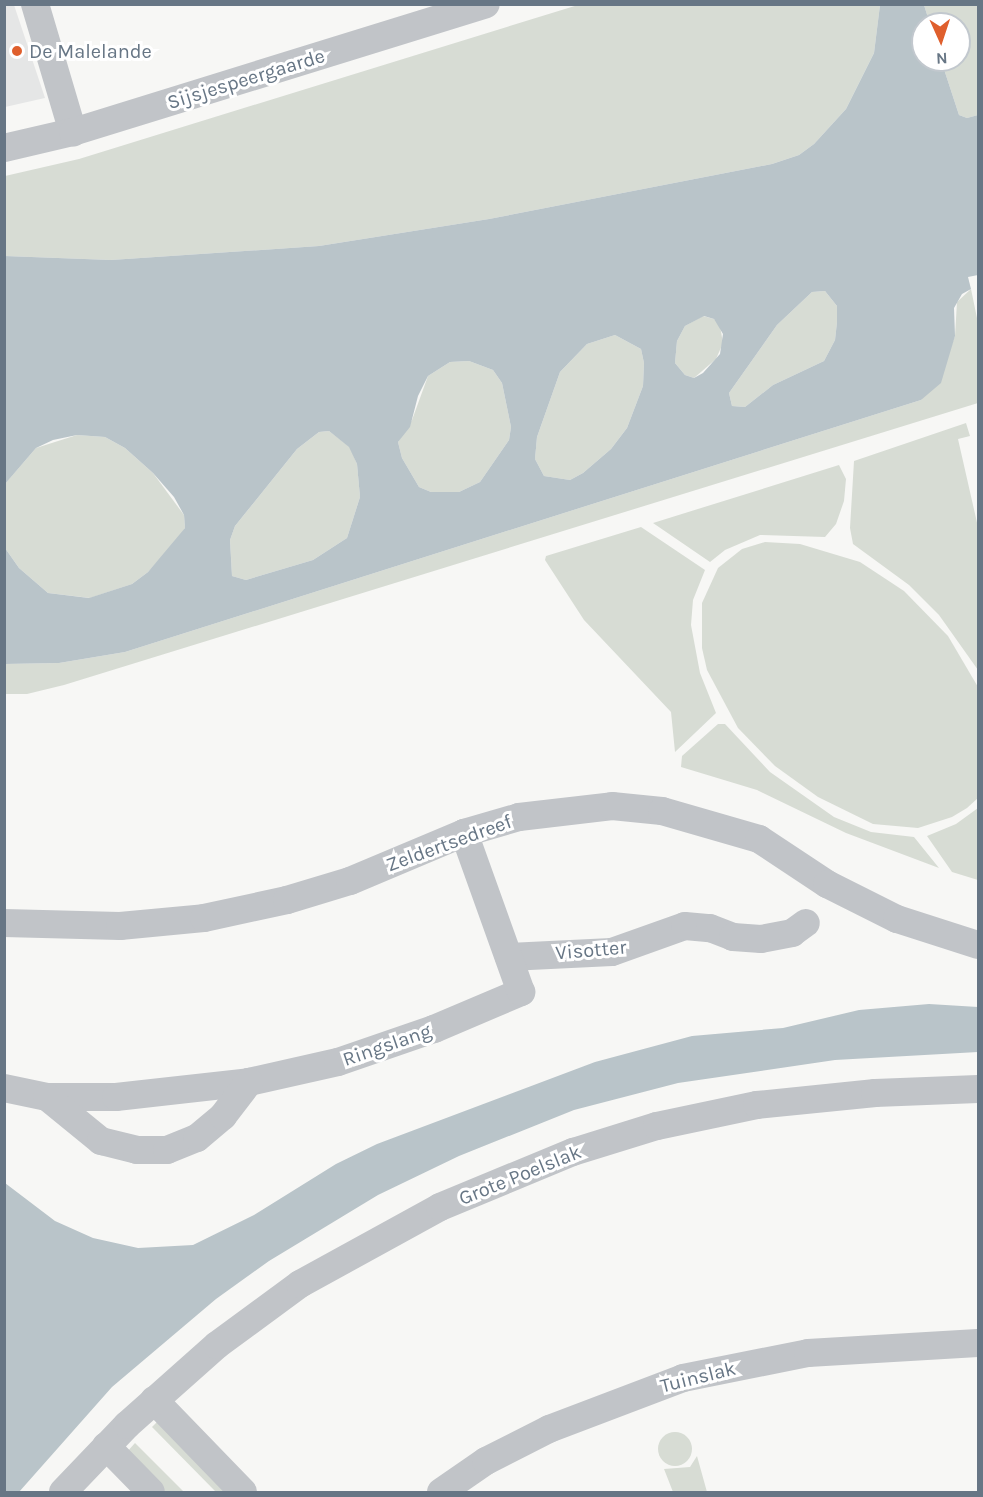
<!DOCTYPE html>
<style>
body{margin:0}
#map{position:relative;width:983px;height:1497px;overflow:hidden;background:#f7f7f5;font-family:Karla,sans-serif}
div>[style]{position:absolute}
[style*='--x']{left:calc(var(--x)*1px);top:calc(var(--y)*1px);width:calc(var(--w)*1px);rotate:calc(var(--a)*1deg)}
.built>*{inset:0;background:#e5e6e6}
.green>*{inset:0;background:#d7dcd4}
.round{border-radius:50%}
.water>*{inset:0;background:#b9c4c9}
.street>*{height:28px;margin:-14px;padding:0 14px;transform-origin:14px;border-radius:14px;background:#c1c4c8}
.dots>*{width:16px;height:16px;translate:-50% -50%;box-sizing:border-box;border:3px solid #fff;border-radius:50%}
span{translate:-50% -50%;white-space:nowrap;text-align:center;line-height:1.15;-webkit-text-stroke:6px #fff;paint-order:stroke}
.poi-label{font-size:20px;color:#677685}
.left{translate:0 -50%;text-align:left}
.street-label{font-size:20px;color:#677685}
.frame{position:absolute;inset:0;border:6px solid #677685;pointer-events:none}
.north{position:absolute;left:911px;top:12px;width:60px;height:60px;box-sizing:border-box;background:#fff;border:2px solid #c2c8ce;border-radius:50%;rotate:177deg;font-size:16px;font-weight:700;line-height:24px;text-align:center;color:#677685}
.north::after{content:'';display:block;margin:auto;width:21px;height:27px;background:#df5f2d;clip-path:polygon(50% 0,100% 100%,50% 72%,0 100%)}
</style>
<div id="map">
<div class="built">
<div style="clip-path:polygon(4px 5px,14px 5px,45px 98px,5px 107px)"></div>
</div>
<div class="green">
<div style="clip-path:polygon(578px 5px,880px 5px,874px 53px,846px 109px,814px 144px,799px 155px,772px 164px,489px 219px,319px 246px,111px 260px,5px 256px,5px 176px,79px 159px)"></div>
<div style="clip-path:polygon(924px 5px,978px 5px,978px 115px,967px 118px,959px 115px,941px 60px,959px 60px,959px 24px,930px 24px)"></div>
<div style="clip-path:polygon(971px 289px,978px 323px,978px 403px,64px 685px,27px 694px,5px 694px,4px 664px,59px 663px,125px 652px,921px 400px,949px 352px,955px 336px,957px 302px)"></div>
<div style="clip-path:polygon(825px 291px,837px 306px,837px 322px,835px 340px,824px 361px,773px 385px,745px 407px,732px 406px,729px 393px,777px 325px,812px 292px)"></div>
<div style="clip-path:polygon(703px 316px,714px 319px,720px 326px,723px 343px,716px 359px,694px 378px,685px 375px,675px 363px,677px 341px,685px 326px)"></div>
<div style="clip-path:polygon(615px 335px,641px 349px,644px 363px,643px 386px,627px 428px,611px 449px,583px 473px,570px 480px,544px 476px,535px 459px,537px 437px,560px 372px,587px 344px)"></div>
<div style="clip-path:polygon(469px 361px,493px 370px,502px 383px,511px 427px,509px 440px,480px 482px,459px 492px,431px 492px,419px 487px,402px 458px,398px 442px,412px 420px,428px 376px,450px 362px)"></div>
<div style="clip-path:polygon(966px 423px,970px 436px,958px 439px,978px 527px,978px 670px,939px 615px,909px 585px,853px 544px,850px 528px,854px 461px)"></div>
<div style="clip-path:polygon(329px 431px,350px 447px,357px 464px,360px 497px,347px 538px,313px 560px,246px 580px,232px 576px,230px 540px,235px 526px,297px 449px,319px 432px)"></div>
<div style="clip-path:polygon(77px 435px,105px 437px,125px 448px,153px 473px,184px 515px,185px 528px,179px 538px,148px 572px,132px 584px,90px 598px,48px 593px,19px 568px,5px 548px,4px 485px,36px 448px)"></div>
<div style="clip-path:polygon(839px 465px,846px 479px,844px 501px,836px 524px,825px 537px,760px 535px,725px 550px,710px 562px,653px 523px)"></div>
<div style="clip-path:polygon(641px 527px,705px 570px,693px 600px,691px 625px,700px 673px,716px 713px,675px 752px,671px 712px,584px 620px,545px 560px,546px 556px)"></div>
<div style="clip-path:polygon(765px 542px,800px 544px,860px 562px,904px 591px,948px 636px,978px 687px,978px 798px,967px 808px,952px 817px,918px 828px,873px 824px,818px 797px,775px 766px,738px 728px,707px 670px,702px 648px,702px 603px,718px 568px,742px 549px)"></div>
<div style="clip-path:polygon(718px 724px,725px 724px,770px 772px,834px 817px,871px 832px,914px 837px,939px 868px,846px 833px,757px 790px,681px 767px,682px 756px)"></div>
<div style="clip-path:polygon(978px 808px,978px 880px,952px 872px,927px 836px,956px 824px)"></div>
<div style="clip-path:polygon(160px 1419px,234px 1492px,216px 1492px,152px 1427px)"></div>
<div class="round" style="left:658px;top:1432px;width:34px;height:34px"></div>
<div style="clip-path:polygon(135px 1443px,184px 1492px,165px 1492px,126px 1453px)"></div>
<div style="clip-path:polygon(697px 1456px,707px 1492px,673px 1492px,664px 1469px,690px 1467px)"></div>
</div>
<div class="water">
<div style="clip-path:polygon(evenodd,880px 5px,924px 5px,930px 24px,923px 24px,923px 60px,941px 60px,959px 115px,967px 118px,978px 115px,978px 275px,968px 277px,971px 289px,962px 294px,954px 308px,955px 336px,941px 383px,921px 400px,125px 652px,59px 663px,5px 664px,5px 548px,19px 568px,48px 593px,89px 598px,132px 584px,148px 572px,185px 528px,184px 515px,174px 497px,153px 473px,125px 448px,105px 437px,77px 435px,53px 440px,36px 448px,5px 484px,5px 256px,111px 260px,319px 246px,489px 219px,772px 164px,799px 155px,814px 144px,846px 109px,874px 53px,880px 5px,825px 291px,837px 306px,837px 322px,835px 340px,824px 361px,773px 385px,745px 407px,732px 406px,729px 393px,777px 325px,812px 292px,825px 291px,880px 5px,704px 316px,714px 319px,723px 334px,720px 354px,703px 373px,694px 378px,685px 375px,675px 363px,677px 341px,685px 326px,704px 316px,880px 5px,615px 335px,641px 349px,644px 363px,643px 386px,627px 428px,611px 449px,583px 473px,570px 480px,544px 476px,535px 459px,537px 437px,560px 372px,587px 344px,615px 335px,880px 5px,469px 361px,493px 370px,502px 383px,511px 427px,509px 440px,480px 482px,459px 492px,431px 492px,419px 487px,402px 458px,398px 442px,410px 427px,418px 396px,428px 376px,450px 362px,469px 361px,880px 5px,329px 431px,349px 447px,357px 464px,360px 497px,347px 538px,313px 560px,246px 580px,232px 576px,230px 540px,235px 526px,297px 449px,319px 432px,329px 431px)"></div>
<div style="clip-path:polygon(929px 1004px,978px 1007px,978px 1052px,835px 1060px,678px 1083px,574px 1110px,459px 1156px,378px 1195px,269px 1261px,216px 1299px,112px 1387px,19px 1492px,5px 1492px,5px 1183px,55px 1221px,93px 1238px,138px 1248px,193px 1245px,254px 1215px,336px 1164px,377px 1144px,595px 1062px,692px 1036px,783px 1028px,859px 1010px)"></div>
</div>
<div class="street">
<div style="--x:35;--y:4;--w:134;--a:73.5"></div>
<div style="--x:4;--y:148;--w:71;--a:-13.1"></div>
<div style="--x:73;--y:132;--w:432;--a:-17.2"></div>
<div style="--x:4;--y:923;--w:116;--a:1.5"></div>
<div style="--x:120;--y:926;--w:84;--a:-5.4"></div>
<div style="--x:204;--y:918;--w:85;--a:-12.2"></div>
<div style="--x:287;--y:900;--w:66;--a:-16.8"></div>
<div style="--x:350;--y:881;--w:124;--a:-22.8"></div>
<div style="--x:464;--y:833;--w:57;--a:-16.2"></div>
<div style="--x:519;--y:817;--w:94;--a:-6.7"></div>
<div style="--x:612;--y:806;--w:50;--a:5.7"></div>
<div style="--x:662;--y:811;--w:101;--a:16.1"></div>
<div style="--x:759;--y:839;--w:82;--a:33.5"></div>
<div style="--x:827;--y:884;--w:78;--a:26.6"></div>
<div style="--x:897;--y:919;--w:85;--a:17.8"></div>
<div style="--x:509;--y:957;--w:103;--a:-2.8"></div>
<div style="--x:612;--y:952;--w:77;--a:-19.6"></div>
<div style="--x:685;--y:926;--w:25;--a:5"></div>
<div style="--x:710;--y:928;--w:25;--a:21"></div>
<div style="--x:733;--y:937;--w:28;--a:4"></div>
<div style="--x:761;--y:939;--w:32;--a:-11"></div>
<div style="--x:792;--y:933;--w:17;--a:-36"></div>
<div style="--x:4;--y:1088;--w:44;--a:11.8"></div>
<div style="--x:47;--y:1097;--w:69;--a:0"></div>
<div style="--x:116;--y:1097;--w:134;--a:-6.4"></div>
<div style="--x:249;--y:1082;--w:91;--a:-12.7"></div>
<div style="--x:338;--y:1062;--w:102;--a:-19"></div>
<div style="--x:434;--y:1029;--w:95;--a:-23"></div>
<div style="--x:521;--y:992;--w:169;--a:-109.7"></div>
<div style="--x:47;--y:1097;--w:70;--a:39.2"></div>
<div style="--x:101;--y:1141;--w:37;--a:14"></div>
<div style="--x:137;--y:1150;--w:30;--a:0"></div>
<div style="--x:167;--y:1150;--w:32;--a:-22"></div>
<div style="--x:197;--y:1138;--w:34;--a:-40"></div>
<div style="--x:223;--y:1116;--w:43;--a:-52.6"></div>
<div style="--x:154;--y:1400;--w:128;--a:45.9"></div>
<div style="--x:106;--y:1446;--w:64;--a:45.6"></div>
<div style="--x:63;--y:1492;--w:93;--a:-46.3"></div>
<div style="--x:127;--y:1425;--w:120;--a:-41.6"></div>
<div style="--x:217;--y:1345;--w:103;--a:-36.3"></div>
<div style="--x:300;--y:1284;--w:160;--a:-28.8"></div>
<div style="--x:440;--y:1207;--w:144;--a:-22.5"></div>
<div style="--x:573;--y:1152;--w:88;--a:-17.2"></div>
<div style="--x:657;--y:1126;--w:102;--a:-11.9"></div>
<div style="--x:757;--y:1105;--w:119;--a:-5.8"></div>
<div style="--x:875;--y:1093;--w:103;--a:-2.2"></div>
<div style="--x:441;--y:1492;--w:55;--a:-34.6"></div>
<div style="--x:486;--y:1461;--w:71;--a:-26.9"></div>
<div style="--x:549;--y:1429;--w:143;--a:-20.8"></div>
<div style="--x:683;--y:1378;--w:127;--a:-11.3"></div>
<div style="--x:808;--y:1353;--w:170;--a:-3.4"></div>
</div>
<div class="dots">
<div style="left:17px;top:51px;background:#df5f2d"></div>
</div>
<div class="poi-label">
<span class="left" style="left:29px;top:51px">De Malelande</span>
</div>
<div class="street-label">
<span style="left:246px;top:79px;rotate:-17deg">Sijsjespeergaarde</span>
<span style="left:449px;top:843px;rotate:-20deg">Zeldertsedreef</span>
<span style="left:591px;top:950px;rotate:-5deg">Visotter</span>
<span style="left:387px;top:1045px;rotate:-19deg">Ringslang</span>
<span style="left:520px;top:1175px;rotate:-22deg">Grote Poelslak</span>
<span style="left:698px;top:1377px;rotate:-14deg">Tuinslak</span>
</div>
<div class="frame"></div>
<div class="north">N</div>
</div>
